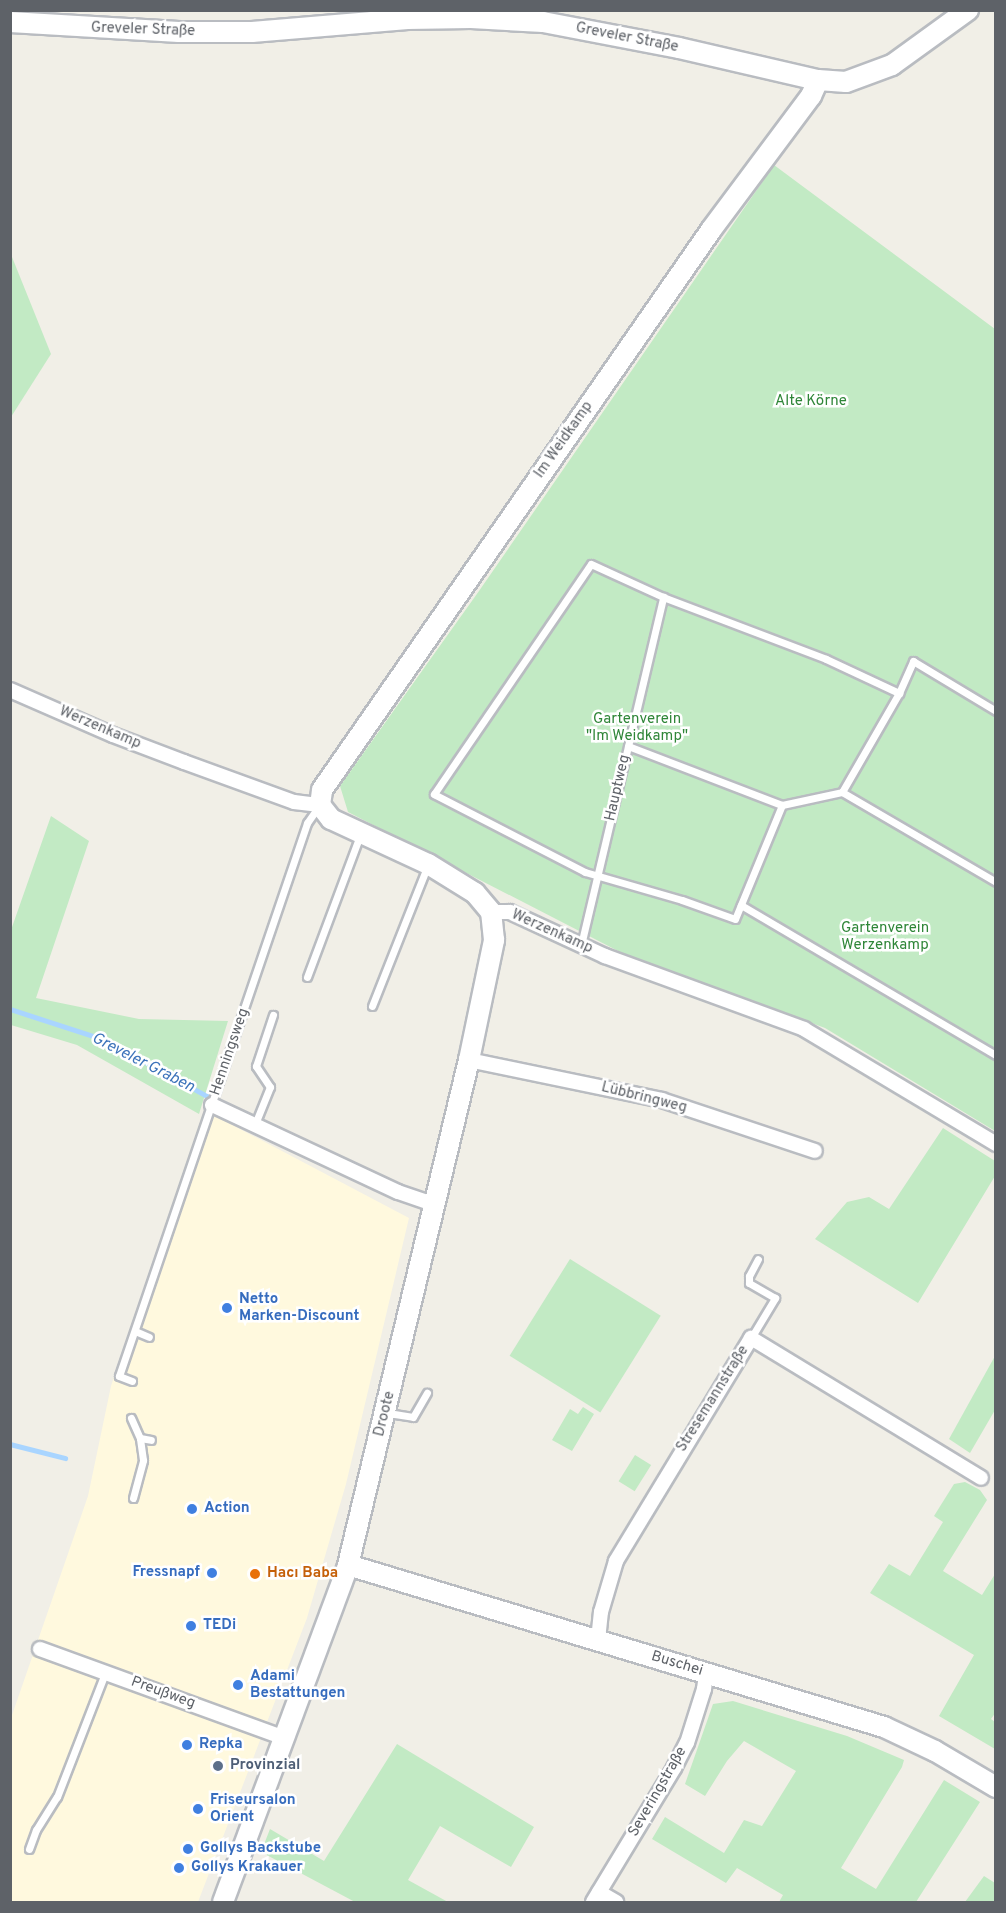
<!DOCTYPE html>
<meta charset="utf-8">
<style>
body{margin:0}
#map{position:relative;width:1006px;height:1913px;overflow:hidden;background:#f1efe7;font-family:Overpass,sans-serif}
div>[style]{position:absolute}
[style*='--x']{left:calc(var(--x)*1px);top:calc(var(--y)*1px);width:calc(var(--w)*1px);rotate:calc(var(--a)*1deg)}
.commercial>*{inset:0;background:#fff9de}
.green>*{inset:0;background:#c2eac4;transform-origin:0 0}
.stream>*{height:4.5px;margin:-2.25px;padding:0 2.25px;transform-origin:2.25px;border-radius:2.25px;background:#a9d5ff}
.roads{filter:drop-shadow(2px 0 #b9bcc1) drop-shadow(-2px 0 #b9bcc1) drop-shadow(0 2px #b9bcc1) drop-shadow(0 -2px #b9bcc1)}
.lane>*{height:7px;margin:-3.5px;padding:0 3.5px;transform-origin:3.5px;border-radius:3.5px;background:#fff}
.street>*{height:14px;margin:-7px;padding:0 7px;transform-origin:7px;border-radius:7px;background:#fff}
.secondary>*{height:20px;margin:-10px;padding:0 10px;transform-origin:10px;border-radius:10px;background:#fff}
.dots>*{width:16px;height:16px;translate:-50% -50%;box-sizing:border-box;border:3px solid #fff;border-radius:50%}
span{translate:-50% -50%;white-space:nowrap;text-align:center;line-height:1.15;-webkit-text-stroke:5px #fff;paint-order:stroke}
.street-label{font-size:15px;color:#5e6268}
.park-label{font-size:15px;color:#2f8638}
.shop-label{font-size:15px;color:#366cbe;font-weight:700}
.left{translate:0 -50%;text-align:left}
.right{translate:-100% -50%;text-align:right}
.food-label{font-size:15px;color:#c56008;font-weight:700}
.service-label{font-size:15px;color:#4e5e75;font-weight:700}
.water-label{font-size:16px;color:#3c73ba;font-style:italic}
.frame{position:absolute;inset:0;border:12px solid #5e6268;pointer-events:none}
</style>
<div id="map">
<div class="commercial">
<div style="clip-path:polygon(204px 1110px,409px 1218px,346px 1484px,307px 1618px,198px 1902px,11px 1902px,11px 1718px,88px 1496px,111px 1386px)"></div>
</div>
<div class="green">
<div style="clip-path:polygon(774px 165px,995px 329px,995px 1131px,825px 1028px,620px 952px,348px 812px,340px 786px,479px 591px)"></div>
<div style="clip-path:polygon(10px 252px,51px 354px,11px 417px,10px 417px)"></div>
<div style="clip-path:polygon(51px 816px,89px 841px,36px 998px,139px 1019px,228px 1021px,199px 1114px,77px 1045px,11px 1025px,11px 930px)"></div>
<div style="clip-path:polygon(943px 1128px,995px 1161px,995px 1176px,918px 1303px,815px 1239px,847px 1202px,869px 1197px,889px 1209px)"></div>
<div style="left:570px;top:1259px;width:107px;height:114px;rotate:32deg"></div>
<div style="clip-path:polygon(995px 1356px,995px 1410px,970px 1453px,949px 1439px)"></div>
<div style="clip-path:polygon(583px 1407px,594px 1414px,572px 1451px,552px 1440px,570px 1409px,578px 1414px)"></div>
<div style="left:635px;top:1455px;width:19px;height:31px;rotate:32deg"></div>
<div style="clip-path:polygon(965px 1482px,980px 1490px,987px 1500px,943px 1571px,982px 1595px,995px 1574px,996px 1712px,991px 1719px,995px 1722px,995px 1749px,939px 1716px,974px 1655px,870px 1593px,889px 1564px,910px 1576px,943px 1522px,934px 1516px,954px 1484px)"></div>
<div style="clip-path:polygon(733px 1701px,847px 1736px,904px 1760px,902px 1767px,841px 1868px,876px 1889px,944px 1780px,980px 1802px,916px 1902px,779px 1902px,783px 1895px,737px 1868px,726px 1883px,652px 1839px,665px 1817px,724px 1853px,744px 1820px,762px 1826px,796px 1771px,744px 1741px,727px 1761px,705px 1796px,685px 1784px,713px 1704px)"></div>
<div style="clip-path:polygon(397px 1744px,534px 1827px,511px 1867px,440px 1826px,408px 1880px,448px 1902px,355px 1902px,261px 1852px,270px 1829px,324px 1861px)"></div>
<div style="clip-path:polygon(984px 1876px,995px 1883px,995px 1902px,965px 1902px)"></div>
</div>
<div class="stream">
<div style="--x:10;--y:1009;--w:98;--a:17.9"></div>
<div style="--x:103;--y:1039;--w:119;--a:28.7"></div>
<div style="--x:10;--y:1444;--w:57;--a:14.3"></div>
</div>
<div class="roads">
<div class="lane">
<div style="--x:628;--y:746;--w:165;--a:21"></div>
<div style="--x:782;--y:805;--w:61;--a:-12.2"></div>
<div style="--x:842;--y:792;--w:114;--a:-60.1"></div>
<div style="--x:899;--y:693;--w:35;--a:-66"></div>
<div style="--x:913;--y:661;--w:97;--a:31.1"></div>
<div style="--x:842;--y:792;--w:178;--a:30.3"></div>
<div style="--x:782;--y:805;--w:123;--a:112.4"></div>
<div style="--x:735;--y:919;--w:56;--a:-160.3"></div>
<div style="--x:682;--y:900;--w:101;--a:-163.9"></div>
<div style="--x:585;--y:872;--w:170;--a:-152.7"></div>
<div style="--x:434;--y:794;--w:278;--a:-55.7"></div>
<div style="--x:591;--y:564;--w:79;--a:24.6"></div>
<div style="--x:663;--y:597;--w:174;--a:20.8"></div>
<div style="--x:826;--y:659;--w:81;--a:25"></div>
<div style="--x:741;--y:905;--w:296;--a:30.5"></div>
<div style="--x:581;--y:945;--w:358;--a:-76.7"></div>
<div style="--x:307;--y:977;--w:152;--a:-69.5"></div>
<div style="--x:372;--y:1006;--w:149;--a:-68.4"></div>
<div style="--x:255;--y:1124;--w:40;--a:-68"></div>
<div style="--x:270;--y:1087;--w:25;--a:-124"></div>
<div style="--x:256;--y:1066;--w:54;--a:-71.6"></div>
<div style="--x:135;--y:1331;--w:15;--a:23"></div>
<div style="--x:751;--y:1338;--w:47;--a:-59"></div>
<div style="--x:775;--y:1298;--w:30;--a:-150"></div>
<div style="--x:749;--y:1283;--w:7;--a:-90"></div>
<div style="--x:749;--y:1276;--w:19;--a:-62"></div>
<div style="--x:132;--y:1381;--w:14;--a:-159"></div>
<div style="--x:119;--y:1376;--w:584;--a:-71.22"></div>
<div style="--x:307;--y:823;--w:19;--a:-55"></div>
<div style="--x:388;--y:1413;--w:25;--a:9"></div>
<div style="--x:413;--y:1417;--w:28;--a:-60"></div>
<div style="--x:131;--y:1418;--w:22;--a:66"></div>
<div style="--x:140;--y:1438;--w:11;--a:10"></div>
<div style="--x:133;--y:1498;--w:39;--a:-75"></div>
<div style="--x:143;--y:1460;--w:22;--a:-98"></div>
<div style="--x:29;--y:1849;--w:20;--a:-70"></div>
<div style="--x:36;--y:1830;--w:39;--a:-58"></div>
<div style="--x:57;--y:1797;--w:133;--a:-68.8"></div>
</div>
<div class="street">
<div style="--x:10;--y:690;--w:112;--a:23.6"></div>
<div style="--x:113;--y:735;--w:76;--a:20.8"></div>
<div style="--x:184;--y:762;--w:117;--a:20"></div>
<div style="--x:294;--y:802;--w:26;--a:7"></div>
<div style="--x:491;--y:912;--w:19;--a:0"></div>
<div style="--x:510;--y:912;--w:105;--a:24.9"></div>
<div style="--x:605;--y:956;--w:212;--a:20.1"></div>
<div style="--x:804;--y:1029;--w:224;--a:30.9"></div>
<div style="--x:469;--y:1060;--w:197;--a:11.7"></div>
<div style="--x:662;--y:1100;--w:161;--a:18.4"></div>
<div style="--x:212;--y:1105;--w:205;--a:25.1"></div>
<div style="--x:398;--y:1192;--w:39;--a:19"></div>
<div style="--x:598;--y:1640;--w:28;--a:-84"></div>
<div style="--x:601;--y:1612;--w:53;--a:-73.6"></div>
<div style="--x:616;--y:1561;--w:261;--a:-58.8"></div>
<div style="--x:751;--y:1338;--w:269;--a:31.3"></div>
<div style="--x:40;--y:1649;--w:261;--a:20"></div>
<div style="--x:599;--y:1892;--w:20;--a:30"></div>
<div style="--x:593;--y:1902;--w:157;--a:-58.8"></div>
<div style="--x:674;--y:1768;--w:28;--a:-63"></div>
<div style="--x:687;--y:1743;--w:57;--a:-72.5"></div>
<div style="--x:704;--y:1689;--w:15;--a:-82"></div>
</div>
<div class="secondary">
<div style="--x:10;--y:22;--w:169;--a:3.4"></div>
<div style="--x:179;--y:32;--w:73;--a:0"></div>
<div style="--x:252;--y:32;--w:156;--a:-4.8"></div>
<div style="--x:407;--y:19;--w:64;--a:-0.9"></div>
<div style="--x:471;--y:18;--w:72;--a:3.2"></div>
<div style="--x:543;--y:22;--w:138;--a:10.8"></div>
<div style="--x:679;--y:48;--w:143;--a:13"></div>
<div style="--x:818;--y:80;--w:28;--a:4"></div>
<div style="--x:846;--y:82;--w:49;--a:-20.3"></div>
<div style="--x:892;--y:65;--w:94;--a:-35.9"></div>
<div style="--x:348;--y:1565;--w:560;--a:16.82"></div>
<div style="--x:884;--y:1727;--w:56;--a:25.2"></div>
<div style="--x:935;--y:1751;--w:71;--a:30.5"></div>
<div style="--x:223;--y:1902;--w:359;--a:-69.6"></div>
<div style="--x:348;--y:1565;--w:519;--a:-76.53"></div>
<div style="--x:469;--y:1060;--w:123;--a:-78.2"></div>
<div style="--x:494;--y:940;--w:28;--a:-96"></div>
<div style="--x:491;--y:912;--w:25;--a:-130"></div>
<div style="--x:475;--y:893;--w:55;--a:-148.3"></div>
<div style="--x:428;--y:864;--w:107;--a:-155.1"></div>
<div style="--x:331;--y:819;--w:18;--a:-128"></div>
<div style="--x:320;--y:805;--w:15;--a:-82"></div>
<div style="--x:322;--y:790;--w:682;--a:-55.21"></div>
<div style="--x:711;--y:230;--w:167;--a:-53.3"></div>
<div style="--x:811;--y:96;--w:17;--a:-66"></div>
</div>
</div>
<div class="dots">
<div style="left:227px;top:1308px;background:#3f7fe0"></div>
<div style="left:192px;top:1509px;background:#3f7fe0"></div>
<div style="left:212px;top:1573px;background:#3f7fe0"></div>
<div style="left:255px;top:1574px;background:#e8710a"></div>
<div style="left:191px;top:1626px;background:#3f7fe0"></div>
<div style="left:238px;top:1685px;background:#3f7fe0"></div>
<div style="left:187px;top:1745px;background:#3f7fe0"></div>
<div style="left:218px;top:1766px;background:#5c6f8a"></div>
<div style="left:198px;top:1809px;background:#3f7fe0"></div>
<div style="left:188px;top:1849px;background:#3f7fe0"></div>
<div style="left:179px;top:1868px;background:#3f7fe0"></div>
</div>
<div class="street-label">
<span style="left:143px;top:30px;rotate:2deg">Greveler Straße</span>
<span style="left:627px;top:38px;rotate:11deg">Greveler Straße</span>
<span style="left:564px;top:440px;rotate:-55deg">Im Weidkamp</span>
<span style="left:100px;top:728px;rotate:23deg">Werzenkamp</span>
<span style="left:618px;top:788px;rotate:-77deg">Hauptweg</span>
<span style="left:552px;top:932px;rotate:24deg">Werzenkamp</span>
<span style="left:230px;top:1052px;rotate:-71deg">Henningsweg</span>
<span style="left:644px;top:1098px;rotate:14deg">Lübbringweg</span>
<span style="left:713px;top:1399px;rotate:-58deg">Stresemannstraße</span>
<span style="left:385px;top:1414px;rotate:-76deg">Droote</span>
<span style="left:677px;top:1664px;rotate:17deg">Buschei</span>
<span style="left:163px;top:1693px;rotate:20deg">Preußweg</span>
<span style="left:658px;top:1792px;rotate:-60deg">Severingstraße</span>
</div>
<div class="park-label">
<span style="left:811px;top:402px">Alte Körne</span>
<span style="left:637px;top:728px">Gartenverein<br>"Im Weidkamp"</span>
<span style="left:885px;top:937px">Gartenverein<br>Werzenkamp</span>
</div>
<div class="shop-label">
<span class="left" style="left:239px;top:1308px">Netto<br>Marken-Discount</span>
<span class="left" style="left:204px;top:1509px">Action</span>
<span class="right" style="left:200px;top:1573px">Fressnapf</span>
<span class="left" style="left:203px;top:1626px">TEDi</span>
<span class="left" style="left:250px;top:1685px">Adami<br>Bestattungen</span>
<span class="left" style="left:199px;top:1745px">Repka</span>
<span class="left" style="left:210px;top:1809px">Friseursalon<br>Orient</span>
<span class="left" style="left:200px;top:1849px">Gollys Backstube</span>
<span class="left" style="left:191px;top:1868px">Gollys Krakauer</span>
</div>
<div class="food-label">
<span class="left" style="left:267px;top:1574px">Hacı Baba</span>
</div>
<div class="service-label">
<span class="left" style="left:230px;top:1766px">Provinzial</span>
</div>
<div class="water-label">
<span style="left:143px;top:1063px;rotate:27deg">Greveler Graben</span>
</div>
<div class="frame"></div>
</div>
